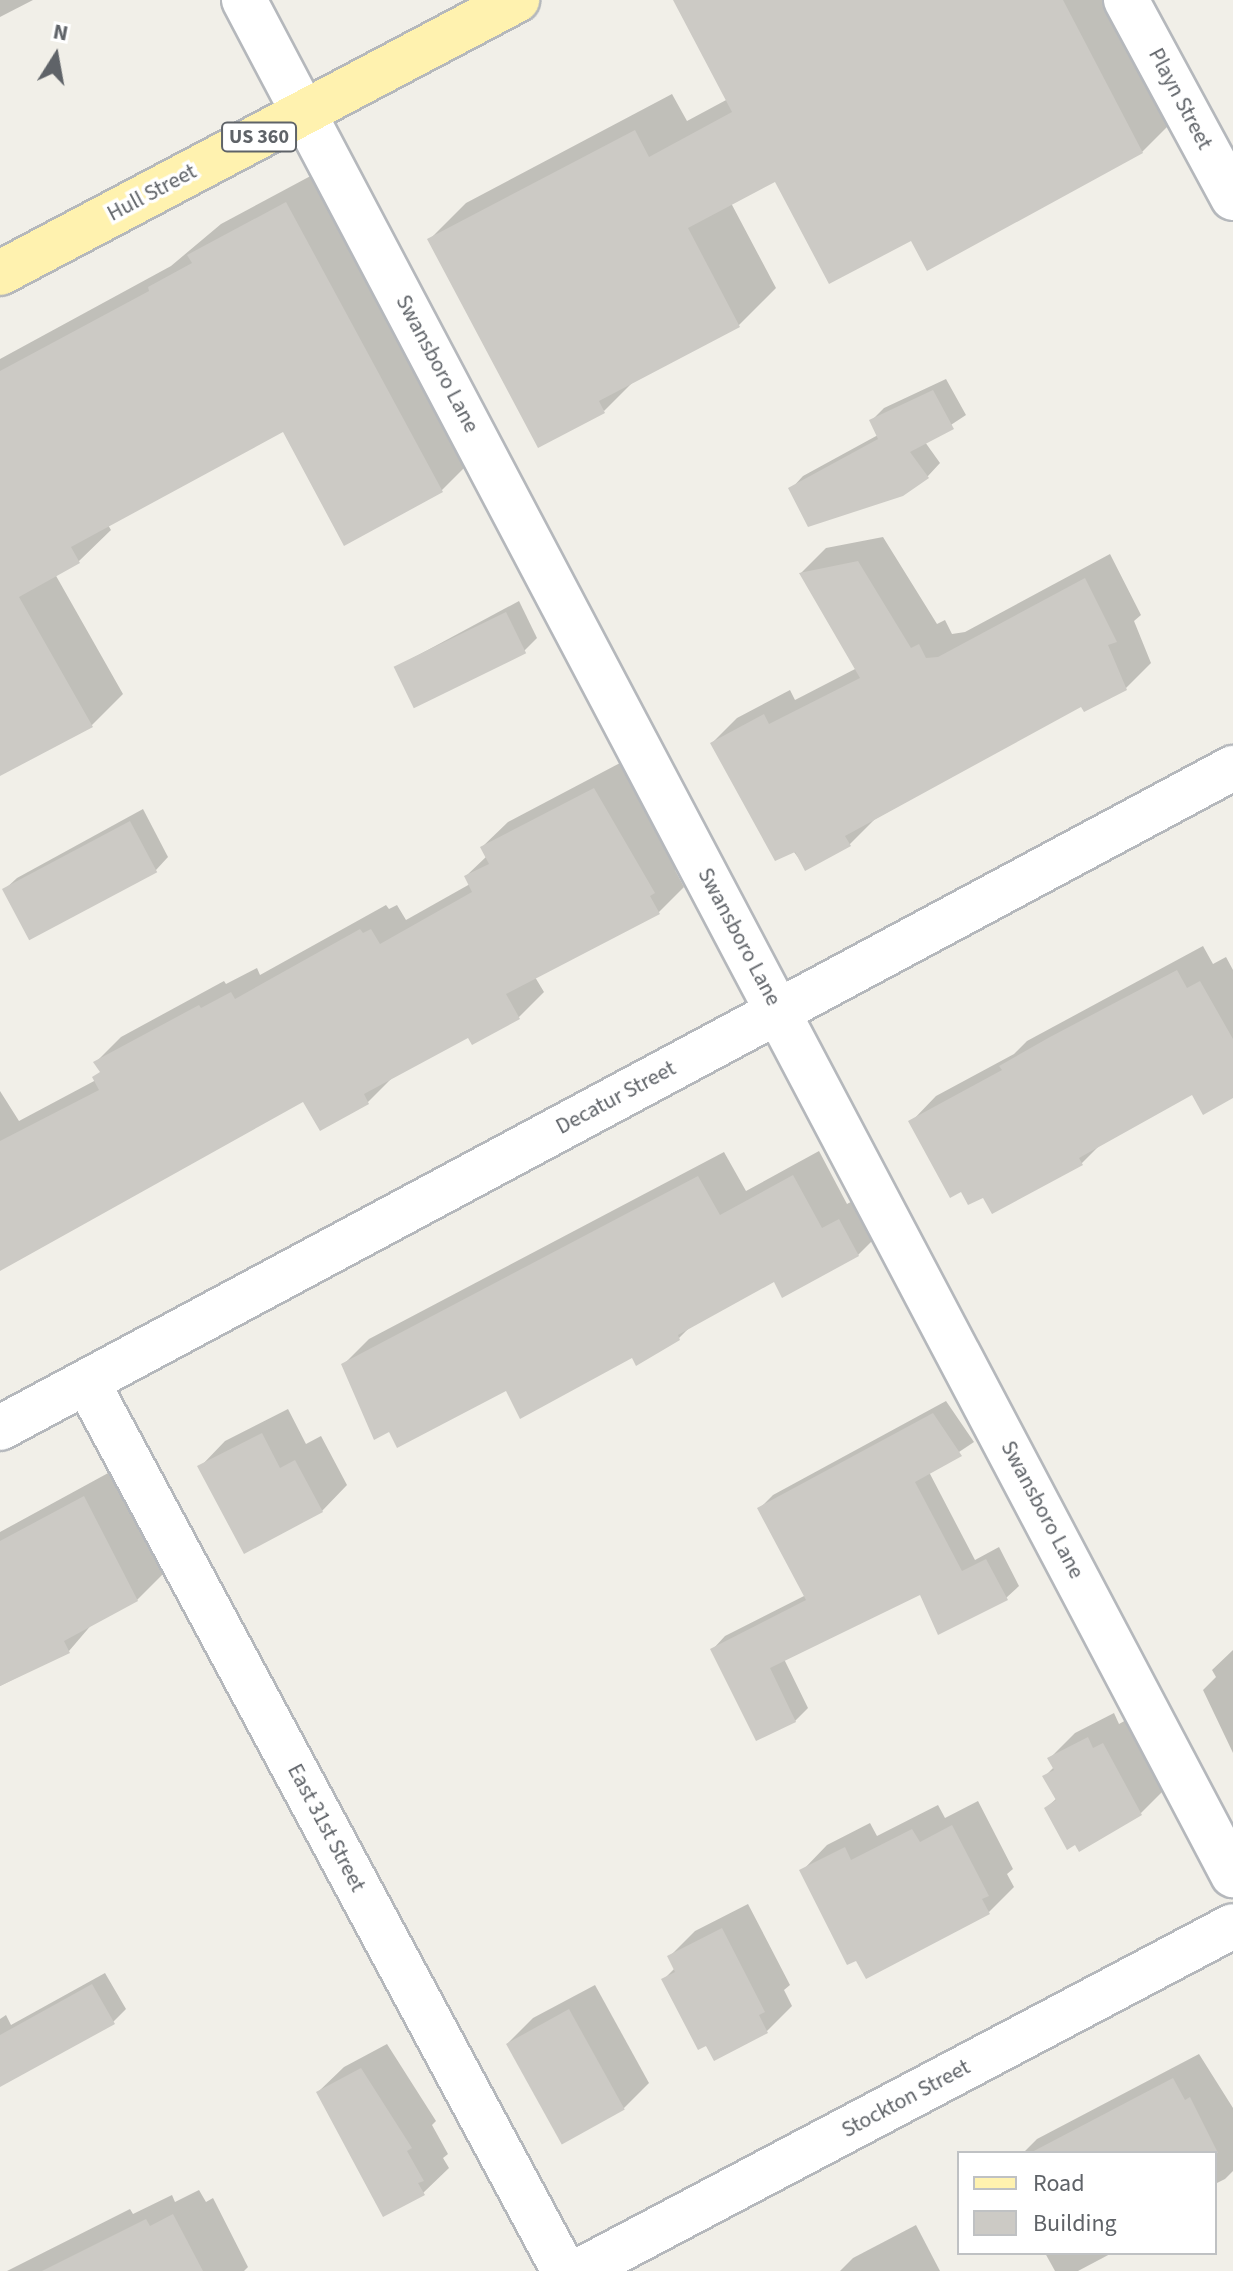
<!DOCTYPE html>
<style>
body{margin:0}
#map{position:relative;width:1233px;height:2271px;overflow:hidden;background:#f1efe8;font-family:"Source Sans 3",sans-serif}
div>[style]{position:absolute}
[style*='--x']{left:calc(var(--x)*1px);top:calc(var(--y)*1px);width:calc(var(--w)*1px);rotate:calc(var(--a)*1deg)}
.shadow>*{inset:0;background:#0003}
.building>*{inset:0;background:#cccac5;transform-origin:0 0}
.roads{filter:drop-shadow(2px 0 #b5b8bc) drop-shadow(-2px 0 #b5b8bc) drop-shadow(0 2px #b5b8bc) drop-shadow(0 -2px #b5b8bc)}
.street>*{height:44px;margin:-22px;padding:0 22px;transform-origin:22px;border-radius:22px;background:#fff}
.primary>*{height:44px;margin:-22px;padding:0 22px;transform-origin:22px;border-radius:22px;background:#fff2af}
span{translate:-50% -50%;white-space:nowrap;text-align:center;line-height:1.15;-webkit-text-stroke:7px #fff;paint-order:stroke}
.shield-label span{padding:2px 6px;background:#fff;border:2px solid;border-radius:6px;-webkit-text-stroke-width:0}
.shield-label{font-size:20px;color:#5f6368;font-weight:700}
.street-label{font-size:22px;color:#5f6368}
.legend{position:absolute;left:957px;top:2151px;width:260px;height:104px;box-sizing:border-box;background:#fff;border:2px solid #bfc1c3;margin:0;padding:10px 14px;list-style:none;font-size:24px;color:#5f6368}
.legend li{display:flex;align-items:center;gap:16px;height:40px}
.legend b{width:40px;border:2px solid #bfc1c3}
.north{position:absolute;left:16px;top:16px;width:80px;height:80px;-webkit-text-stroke:6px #fff;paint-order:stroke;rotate:11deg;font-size:22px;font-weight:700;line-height:32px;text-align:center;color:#5f6368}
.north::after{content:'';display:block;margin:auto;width:28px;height:36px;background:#5f6368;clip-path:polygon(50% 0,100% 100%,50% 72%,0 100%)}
</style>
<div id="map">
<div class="shadow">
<div style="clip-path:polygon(0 0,33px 0,0 17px)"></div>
<div style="clip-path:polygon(690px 0,1119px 0,1179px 115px,1142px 152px,912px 238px,776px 180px,731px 203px,776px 288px,739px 325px,635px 380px,604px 411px,429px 240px,466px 203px,672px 94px,687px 121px,728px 99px)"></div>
<div style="clip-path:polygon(318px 172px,473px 459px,441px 491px,283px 429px,108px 525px,111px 530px,79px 561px,55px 574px,123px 694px,92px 725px,0 770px,0 359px,171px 266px,221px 224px)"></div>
<div style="clip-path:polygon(946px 379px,966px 415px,925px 442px,940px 463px,928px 476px,791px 489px,803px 476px,878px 435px,871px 421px,884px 408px)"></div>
<div style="clip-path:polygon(883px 537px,937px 624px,945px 620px,952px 634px,965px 632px,1110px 554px,1141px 615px,1134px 621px,1151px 663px,1126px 688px,1082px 704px,875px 819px,850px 844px,806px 868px,712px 743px,737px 718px,790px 690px,795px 700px,857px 668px,801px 573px,826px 548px)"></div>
<div style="clip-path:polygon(519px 601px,537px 638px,524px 651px,398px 672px,411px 659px)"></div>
<div style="clip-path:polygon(620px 763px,679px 866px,675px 870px,684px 887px,659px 912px,535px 977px,544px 992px,519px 1017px,469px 1035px,393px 1077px,368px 1102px,304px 1099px,0 1266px,0 1091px,19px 1121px,96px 1080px,101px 1071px,96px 1062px,121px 1037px,224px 981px,226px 984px,257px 968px,260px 975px,386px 905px,389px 909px,397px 905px,406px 920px,470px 884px,466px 876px,487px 856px,482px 847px,508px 822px)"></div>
<div style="clip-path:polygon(143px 809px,168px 857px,156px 870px,4px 890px,17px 878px)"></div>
<div style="clip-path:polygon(1203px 946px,1213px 964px,1226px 957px,1233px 970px,1233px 1096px,1193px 1092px,1103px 1142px,1082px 1163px,993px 1211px,984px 1195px,911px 1122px,936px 1096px,1014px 1054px,1027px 1041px)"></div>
<div style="clip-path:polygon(819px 1151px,847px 1204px,864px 1195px,884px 1229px,858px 1255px,774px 1280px,693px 1324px,679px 1338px,633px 1356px,506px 1389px,344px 1364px,369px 1339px,724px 1152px,746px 1191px)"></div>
<div style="clip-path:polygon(946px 1401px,974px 1442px,929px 1472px,975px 1560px,999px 1547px,1019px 1586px,1006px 1598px,921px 1592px,784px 1659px,808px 1708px,795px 1721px,713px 1649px,725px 1636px,806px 1595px,760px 1508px,773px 1495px)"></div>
<div style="clip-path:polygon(288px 1409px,306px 1444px,321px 1436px,347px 1485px,322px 1511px,200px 1467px,225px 1441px)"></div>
<div style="clip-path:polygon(110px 1472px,163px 1574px,137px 1600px,93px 1623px,69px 1651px,0 1686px,0 1532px)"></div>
<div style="clip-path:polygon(1233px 1650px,1233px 1753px,1203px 1690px,1216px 1677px,1212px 1670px)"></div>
<div style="clip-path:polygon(1114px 1713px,1119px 1724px,1128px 1719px,1166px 1788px,1140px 1814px,1046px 1808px,1057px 1798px,1045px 1776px,1054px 1767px,1050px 1758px,1075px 1733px)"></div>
<div style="clip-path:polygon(978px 1801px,1013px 1869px,1007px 1874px,1014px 1887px,989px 1912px,802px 1871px,827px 1845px,870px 1823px,877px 1836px,938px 1805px,945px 1818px)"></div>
<div style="clip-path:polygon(748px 1904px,790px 1985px,784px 1990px,792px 2006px,767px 2031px,714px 2058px,664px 1979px,675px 1968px,670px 1956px,695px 1931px)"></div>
<div style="clip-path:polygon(105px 1973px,126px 2009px,113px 2022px,0 2085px,0 2019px,6px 2015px,11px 2025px)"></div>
<div style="clip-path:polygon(595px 1985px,649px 2083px,623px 2109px,507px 2044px,533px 2018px)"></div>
<div style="clip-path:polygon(387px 2044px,436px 2121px,432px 2125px,448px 2154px,443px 2158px,449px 2168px,423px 2193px,318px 2092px,344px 2067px)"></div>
<div style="clip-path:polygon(1199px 2054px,1233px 2108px,1233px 2171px,1225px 2179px,1215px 2184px,1215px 2153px,1023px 2153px,1037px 2139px)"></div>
<div style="clip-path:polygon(199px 2190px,206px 2202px,213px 2198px,248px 2267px,244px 2271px,7px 2271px,130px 2209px,133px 2214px,172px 2195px,175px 2202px)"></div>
<div style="clip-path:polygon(916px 2225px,940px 2271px,840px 2271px,853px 2258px)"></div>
<div style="clip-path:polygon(1045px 2253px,1112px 2253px,1078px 2271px,1055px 2271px)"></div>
</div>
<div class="building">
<div style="clip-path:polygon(673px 0,1063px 0,1143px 153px,927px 271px,911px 241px,829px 284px,775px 182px,688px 228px,740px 327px,599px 401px,605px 413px,538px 448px,427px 239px,635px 130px,649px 157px,732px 112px)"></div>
<div style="clip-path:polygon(286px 202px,443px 492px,344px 546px,283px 432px,71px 547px,80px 563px,19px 597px,93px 727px,0 776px,0 371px,149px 291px,148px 287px,192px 263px,187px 255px)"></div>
<div style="clip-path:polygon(933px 390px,954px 429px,910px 452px,929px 478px,903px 496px,808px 527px,788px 488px,878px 439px,869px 420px)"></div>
<div style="clip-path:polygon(858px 561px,911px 648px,919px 644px,926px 658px,938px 657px,1085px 578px,1117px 642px,1108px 645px,1127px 690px,1084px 712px,1081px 707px,845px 836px,851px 846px,805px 871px,795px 852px,775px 861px,710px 743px,764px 714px,769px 724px,860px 678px,799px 573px)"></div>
<div style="left:506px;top:612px;width:46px;height:125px;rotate:64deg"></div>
<div style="clip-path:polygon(594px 788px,655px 893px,650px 896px,660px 914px,506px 994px,520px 1019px,472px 1045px,468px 1038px,364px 1094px,369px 1104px,320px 1131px,303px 1102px,0 1271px,0 1141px,99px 1090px,92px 1077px,100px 1072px,93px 1062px,199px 1005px,201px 1008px,231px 992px,235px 999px,360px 929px,363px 933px,371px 929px,380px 944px,472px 892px,464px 876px,489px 864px,480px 847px)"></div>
<div style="left:130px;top:821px;width:58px;height:145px;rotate:62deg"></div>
<div style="clip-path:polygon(1177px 970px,1187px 988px,1200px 981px,1233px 1039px,1233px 1098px,1203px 1115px,1192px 1095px,1079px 1158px,1083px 1165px,992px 1214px,983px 1198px,968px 1205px,961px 1192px,950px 1198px,908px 1121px,1002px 1070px,999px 1066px,1050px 1037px)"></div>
<div style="clip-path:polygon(793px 1175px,822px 1228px,839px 1219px,859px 1256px,782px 1298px,774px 1282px,678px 1335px,680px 1340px,636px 1366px,632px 1358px,520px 1419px,506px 1391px,397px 1448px,389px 1432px,374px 1440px,341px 1364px,698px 1176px,720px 1215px)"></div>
<div style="clip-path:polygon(933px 1413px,962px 1456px,915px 1482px,962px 1571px,986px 1559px,1008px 1600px,938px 1635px,920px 1595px,770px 1668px,796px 1722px,756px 1741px,710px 1649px,806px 1600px,757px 1508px)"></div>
<div style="clip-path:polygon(262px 1433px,280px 1468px,295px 1460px,323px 1512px,244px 1554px,197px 1466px)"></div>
<div style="clip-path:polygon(84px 1496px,138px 1601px,64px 1641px,70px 1653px,0 1686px,0 1541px)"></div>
<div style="clip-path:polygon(1088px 1737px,1093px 1748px,1103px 1743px,1142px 1815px,1079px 1852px,1075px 1845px,1067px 1850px,1044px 1808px,1056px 1800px,1042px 1776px,1054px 1770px,1047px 1758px)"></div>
<div style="clip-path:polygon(952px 1825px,989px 1896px,982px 1899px,990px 1914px,866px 1979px,856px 1961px,847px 1965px,799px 1870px,845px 1847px,851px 1860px,912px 1829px,920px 1842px)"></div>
<div style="clip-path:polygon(722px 1928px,765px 2012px,759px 2015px,768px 2033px,714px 2061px,706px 2046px,698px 2050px,661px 1979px,675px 1972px,667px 1956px)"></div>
<div style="clip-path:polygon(92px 1984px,115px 2024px,0 2087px,0 2035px)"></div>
<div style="left:569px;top:2009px;width:115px;height:72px;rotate:61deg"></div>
<div style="clip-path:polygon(361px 2068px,412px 2148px,407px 2151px,424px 2181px,418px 2183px,425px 2195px,383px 2217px,316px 2092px)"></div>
<div style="clip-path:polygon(1173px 2078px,1185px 2100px,1190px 2097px,1218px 2153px,1030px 2153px)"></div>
<div style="clip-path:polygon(173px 2214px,203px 2271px,42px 2271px,146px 2219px,150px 2226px)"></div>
</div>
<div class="roads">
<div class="street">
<div style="--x:244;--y:0;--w:2120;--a:62.19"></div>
<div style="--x:1126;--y:0;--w:225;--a:61.6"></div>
<div style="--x:88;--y:1384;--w:1007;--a:61.78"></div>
<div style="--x:0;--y:1428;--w:1399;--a:-28.16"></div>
<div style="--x:579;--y:2271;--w:739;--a:-27.81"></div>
</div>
<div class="primary">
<div style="--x:0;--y:273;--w:585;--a:-27.84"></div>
</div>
</div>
<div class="shield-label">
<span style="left:259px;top:137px">US 360</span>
</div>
<div class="street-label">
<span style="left:1180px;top:99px;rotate:62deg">Playn Street</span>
<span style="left:152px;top:193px;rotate:-28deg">Hull Street</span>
<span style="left:437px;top:364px;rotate:62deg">Swansboro Lane</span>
<span style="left:739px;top:937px;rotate:62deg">Swansboro Lane</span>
<span style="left:616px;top:1098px;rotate:-28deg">Decatur Street</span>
<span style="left:1042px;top:1510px;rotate:62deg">Swansboro Lane</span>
<span style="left:326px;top:1828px;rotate:62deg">East 31st Street</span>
<span style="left:906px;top:2099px;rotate:-28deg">Stockton Street</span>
</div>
<ul class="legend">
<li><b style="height:10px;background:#fff2af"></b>Road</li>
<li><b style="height:22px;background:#cccac5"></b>Building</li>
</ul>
<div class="north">N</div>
</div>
